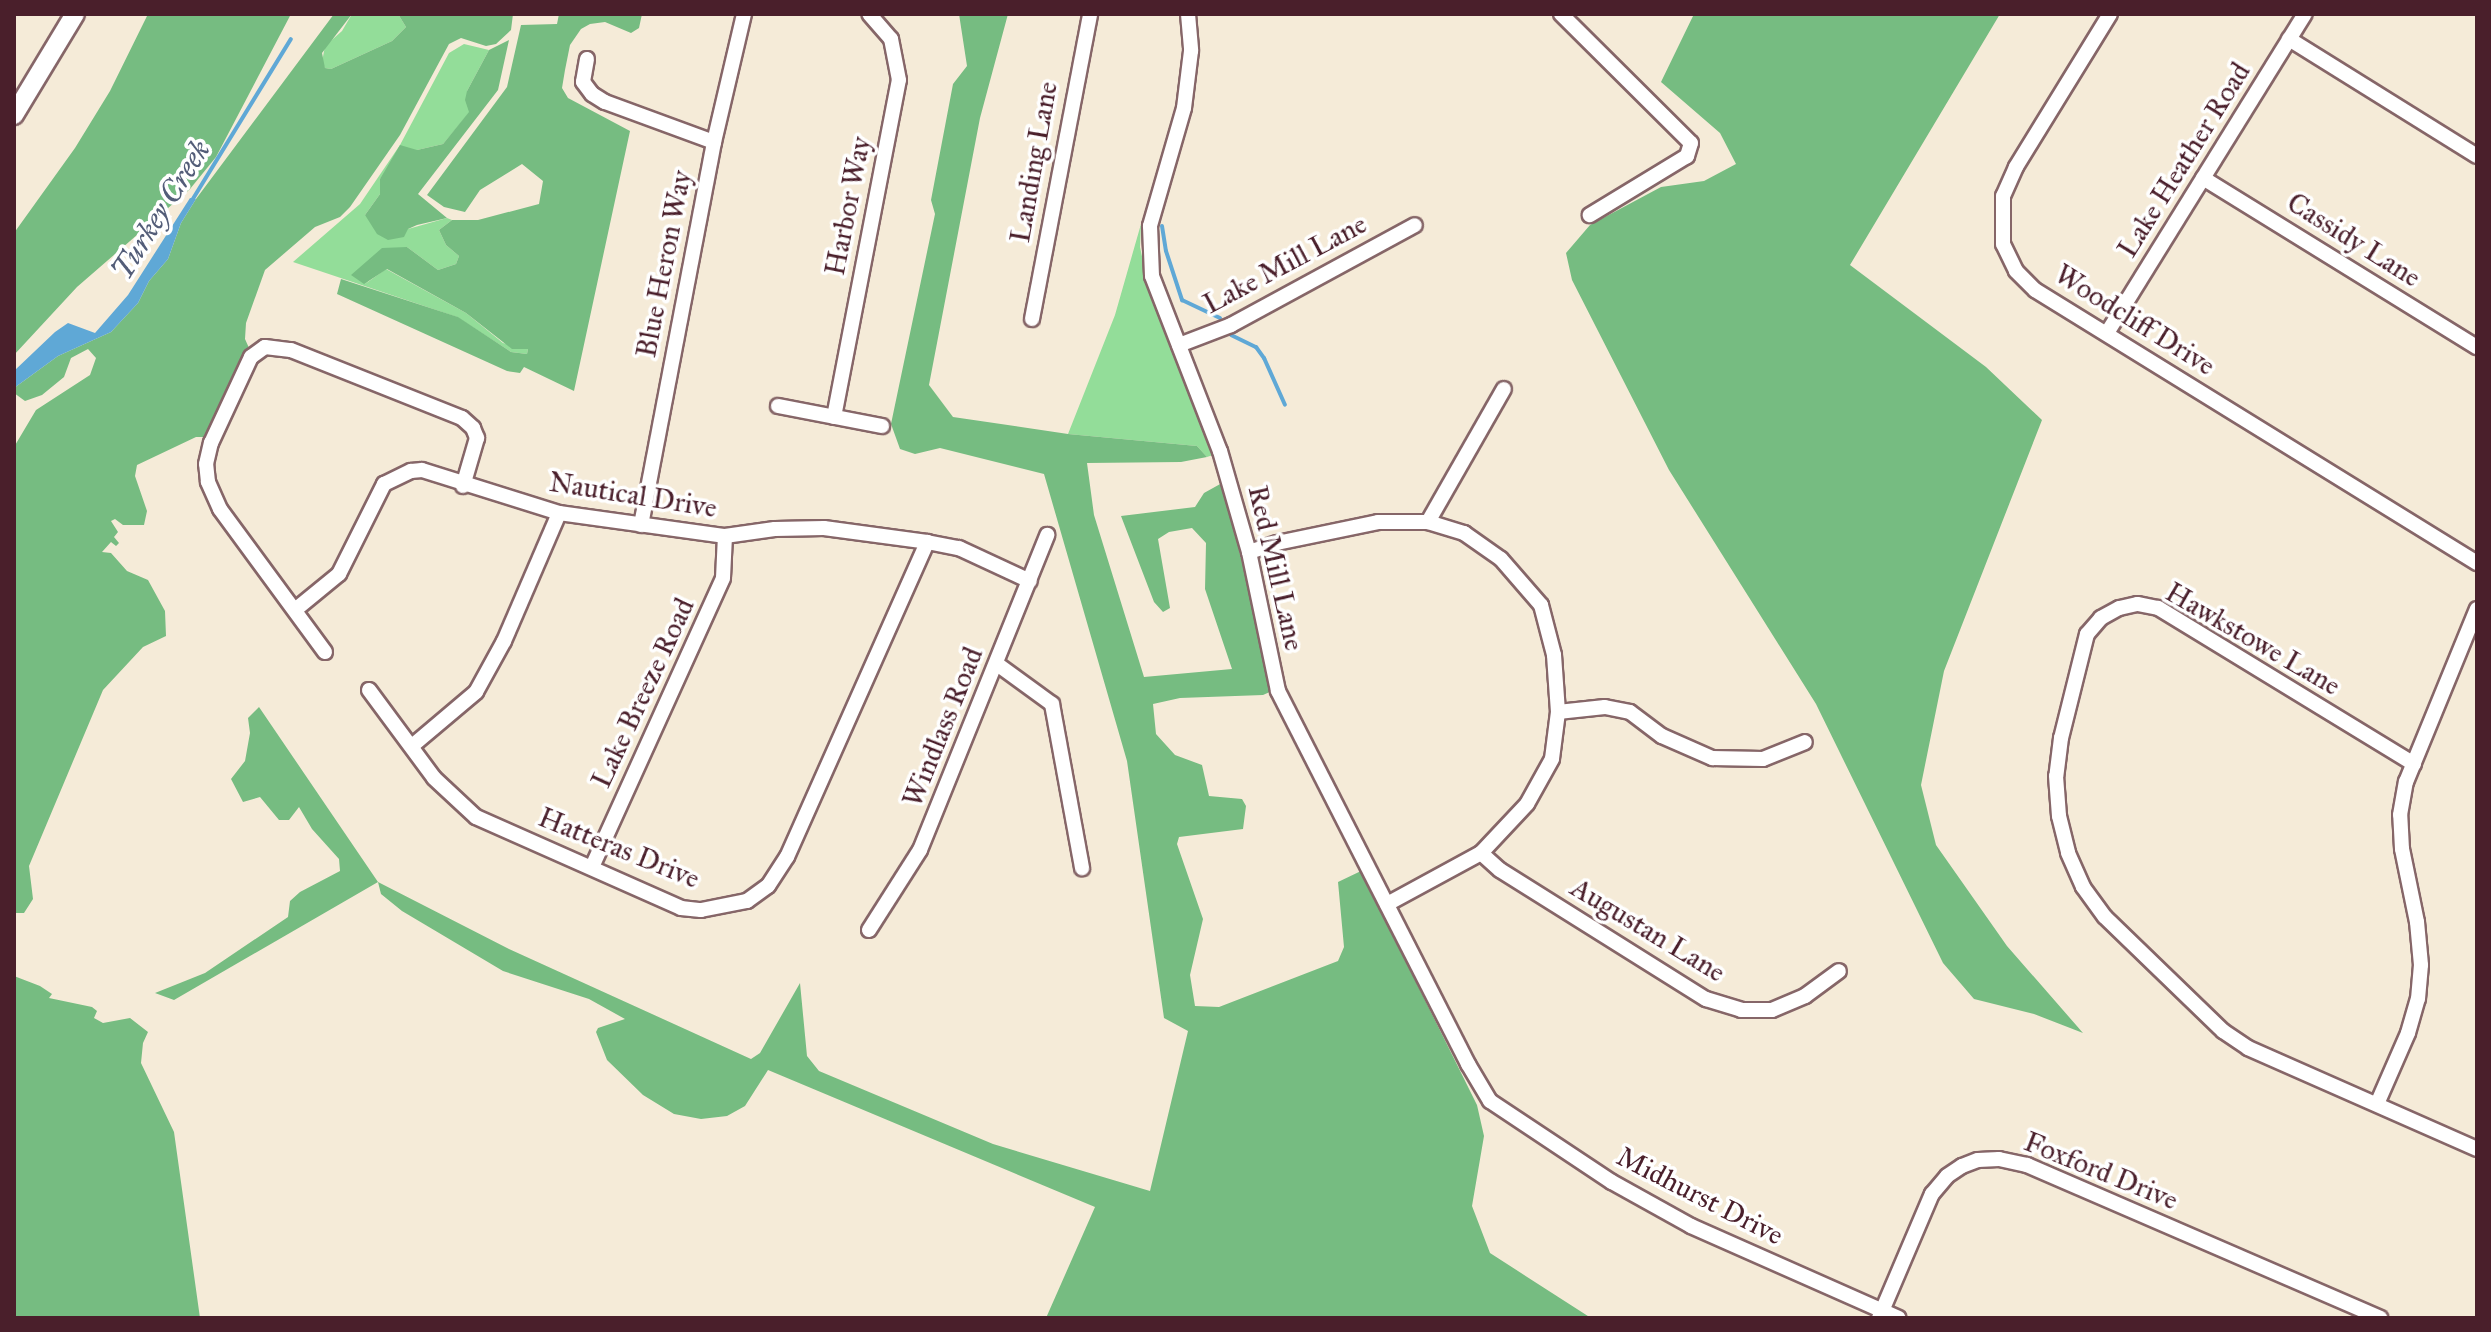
<!DOCTYPE html>
<style>
body{margin:0}
#map{position:relative;width:2491px;height:1332px;overflow:hidden;background:#f5ebd8;font-family:"IM FELL Great Primer",serif}
div>[style]{position:absolute}
[style*='--x']{left:calc(var(--x)*1px);top:calc(var(--y)*1px);width:calc(var(--w)*1px);rotate:calc(var(--a)*1deg)}
.green>*{inset:0;background:#93dd99}
.forest>*{inset:0;background:#76bc81}
.water>*{inset:0;background:#5fa8d6}
.stream>*{height:4px;margin:-2px;padding:0 2px;transform-origin:2px;border-radius:2px;background:#5fa8d6}
.roads{filter:drop-shadow(2px 0 #866668) drop-shadow(-2px 0 #866668) drop-shadow(0 2px #866668) drop-shadow(0 -2px #866668)}
.minor>*{height:14px;margin:-7px;padding:0 7px;transform-origin:7px;border-radius:7px;background:#fff}
.major>*{height:18px;margin:-9px;padding:0 9px;transform-origin:9px;border-radius:9px;background:#fff}
span{translate:-50% -50%;white-space:nowrap;text-align:center;line-height:1.15;-webkit-text-stroke:7px #fff;paint-order:stroke}
.street-label{font-size:28px;color:#4a1f2b}
.water-label{font-size:30px;color:#535d78;font-style:italic}
.frame{position:absolute;inset:0;border:16px solid #4a1f2b;pointer-events:none}
</style>
<div id="map">
<div class="green">
<div style="clip-path:polygon(352px 14px,398px 14px,406px 27px,392px 41px,331px 69px,325px 68px,322px 62px,325px 46px,342px 31px)"></div>
<div style="clip-path:polygon(464px 44px,489px 50px,467px 91px,470px 112px,443px 144px,417px 150px,380px 179px,380px 194px,365px 215px,408px 229px,447px 218px,452px 220px,439px 230px,446px 245px,459px 256px,456px 264px,438px 270px,407px 247px,365px 284px,386px 269px,466px 313px,503px 343px,528px 349px,527px 354px,511px 352px,457px 317px,293px 262px,360px 204px,400px 145px,449px 53px)"></div>
<div style="clip-path:polygon(1141px 224px,1140px 247px,1150px 294px,1213px 455px,1207px 457px,1197px 446px,1068px 434px,1115px 315px)"></div>
</div>
<div class="forest">
<div style="clip-path:polygon(148px 14px,291px 14px,216px 157px,190px 189px,77px 287px,14px 355px,14px 233px,75px 148px,110px 91px)"></div>
<div style="clip-path:polygon(334px 14px,352px 14px,322px 53px,325px 68px,331px 69px,392px 41px,406px 27px,398px 14px,513px 14px,511px 30px,496px 44px,486px 46px,461px 38px,449px 44px,400px 135px,350px 207px,340px 217px,315px 227px,265px 270px,246px 323px,245px 339px,249px 348px,236px 368px,205px 437px,196px 437px,137px 465px,135px 476px,147px 511px,144px 525px,123px 525px,115px 519px,111px 521px,118px 532px,114px 537px,119px 543px,116px 546px,111px 542px,102px 552px,111px 553px,127px 571px,148px 580px,165px 611px,166px 636px,143px 647px,103px 690px,29px 866px,33px 899px,24px 913px,14px 913px,14px 447px,36px 410px,90px 375px,96px 358px,88px 349px,71px 358px,64px 377px,42px 395px,25px 401px,14px 393px,14px 388px,58px 356px,111px 332px,138px 303px,149px 281px,168px 259px,181px 223px,196px 199px)"></div>
<div style="clip-path:polygon(559px 14px,642px 14px,639px 28px,631px 33px,605px 22px,590px 24px,581px 29px,570px 45px,565px 70px,562px 88px,568px 98px,630px 131px,574px 391px,524px 367px,520px 373px,507px 371px,337px 294px,341px 279px,458px 317px,511px 352px,527px 354px,528px 349px,512px 349px,466px 313px,387px 269px,364px 284px,351px 275px,382px 248px,407px 247px,438px 270px,456px 264px,459px 256px,446px 245px,439px 230px,452px 220px,478px 220px,539px 204px,543px 181px,522px 164px,480px 190px,465px 212px,444px 207px,427px 195px,507px 87px,521px 25px,557px 24px)"></div>
<div style="clip-path:polygon(959px 14px,1008px 14px,980px 118px,929px 385px,953px 417px,1068px 434px,1197px 446px,1207px 457px,1181px 462px,1087px 463px,1094px 515px,1144px 677px,1232px 669px,1205px 589px,1206px 543px,1192px 528px,1169px 532px,1158px 539px,1170px 608px,1163px 612px,1154px 602px,1121px 516px,1195px 507px,1204px 493px,1222px 483px,1233px 524px,1272px 691px,1263px 695px,1180px 698px,1153px 704px,1156px 734px,1175px 755px,1202px 765px,1209px 796px,1242px 799px,1246px 806px,1243px 829px,1179px 837px,1177px 844px,1203px 919px,1190px 975px,1195px 1006px,1219px 1007px,1338px 961px,1344px 947px,1338px 882px,1361px 871px,1477px 1105px,1484px 1136px,1472px 1206px,1490px 1253px,1591px 1318px,1046px 1318px,1095px 1207px,768px 1070px,745px 1106px,727px 1116px,701px 1119px,674px 1114px,643px 1095px,607px 1060px,596px 1032px,598px 1028px,625px 1019px,589px 999px,503px 971px,402px 911px,381px 894px,378px 882px,174px 1000px,155px 993px,205px 973px,288px 917px,290px 901px,300px 892px,340px 871px,339px 859px,312px 829px,299px 807px,289px 820px,279px 820px,260px 797px,243px 802px,231px 779px,245px 761px,250px 733px,248px 718px,259px 707px,378px 882px,509px 949px,751px 1059px,760px 1053px,800px 983px,807px 1056px,819px 1071px,993px 1144px,1150px 1191px,1188px 1031px,1164px 1018px,1127px 761px,1044px 474px,940px 448px,915px 454px,900px 449px,891px 424px,935px 214px,931px 200px,953px 84px,967px 66px)"></div>
<div style="clip-path:polygon(1694px 14px,2000px 14px,1850px 265px,1986px 367px,2042px 420px,1944px 671px,1921px 785px,1936px 845px,2007px 946px,2083px 1033px,2034px 1014px,1974px 999px,1943px 963px,1816px 704px,1669px 470px,1572px 280px,1566px 253px,1590px 225px,1661px 187px,1704px 181px,1736px 164px,1720px 133px,1661px 82px)"></div>
<div style="clip-path:polygon(509px 40px,498px 90px,418px 194px,447px 218px,417px 225px,408px 229px,404px 237px,388px 240px,377px 234px,365px 215px,380px 194px,380px 179px,400px 145px,417px 150px,443px 144px,469px 112px,465px 100px,467px 91px,489px 50px)"></div>
<div style="clip-path:polygon(14px 976px,40px 986px,52px 994px,49px 998px,92px 1007px,97px 1011px,94px 1018px,103px 1023px,130px 1018px,148px 1032px,143px 1043px,141px 1063px,174px 1132px,200px 1318px,14px 1318px)"></div>
</div>
<div class="water">
<div style="clip-path:polygon(190px 198px,196px 199px,181px 223px,168px 259px,149px 281px,138px 303px,111px 332px,58px 356px,14px 388px,14px 371px,55px 332px,68px 323px,95px 333px,128px 295px)"></div>
</div>
<div class="stream">
<div style="--x:191;--y:202;--w:191;--a:-58.5"></div>
<div style="--x:1162;--y:226;--w:25;--a:81"></div>
<div style="--x:1166;--y:251;--w:52;--a:71.9"></div>
<div style="--x:1182;--y:300;--w:42;--a:25.3"></div>
<div style="--x:1231;--y:335;--w:28;--a:26"></div>
<div style="--x:1256;--y:347;--w:14;--a:54"></div>
<div style="--x:1264;--y:358;--w:51;--a:65.9"></div>
</div>
<div class="roads">
<div class="minor">
<div style="--x:1188;--y:14;--w:37;--a:85"></div>
<div style="--x:1191;--y:51;--w:57;--a:97"></div>
<div style="--x:1184;--y:108;--w:123;--a:106.1"></div>
<div style="--x:1150;--y:226;--w:50;--a:87.7"></div>
<div style="--x:1152;--y:276;--w:188;--a:68.8"></div>
<div style="--x:1220;--y:451;--w:105;--a:74"></div>
<div style="--x:1249;--y:552;--w:142;--a:78.2"></div>
<div style="--x:1278;--y:691;--w:419;--a:63"></div>
<div style="--x:1468;--y:1064;--w:43;--a:59.3"></div>
<div style="--x:1490;--y:1101;--w:146;--a:33.6"></div>
<div style="--x:1612;--y:1182;--w:90;--a:29.1"></div>
<div style="--x:1691;--y:1226;--w:227;--a:23.9"></div>
<div style="--x:1561;--y:14;--w:183;--a:44.8"></div>
<div style="--x:1691;--y:143;--w:14;--a:107"></div>
<div style="--x:1687;--y:156;--w:114;--a:148.7"></div>
<div style="--x:2110;--y:14;--w:180;--a:121.6"></div>
<div style="--x:2016;--y:167;--w:32;--a:114"></div>
<div style="--x:2003;--y:196;--w:48;--a:90"></div>
<div style="--x:2003;--y:244;--w:30;--a:64"></div>
<div style="--x:2016;--y:271;--w:27;--a:45"></div>
<div style="--x:2035;--y:290;--w:520;--a:31.7"></div>
<div style="--x:2289;--y:39;--w:221;--a:31.9"></div>
<div style="--x:587;--y:59;--w:23;--a:100"></div>
<div style="--x:583;--y:82;--w:15;--a:53"></div>
<div style="--x:592;--y:94;--w:15;--a:32"></div>
<div style="--x:605;--y:102;--w:116;--a:20.2"></div>
<div style="--x:2203;--y:178;--w:322;--a:31.7"></div>
<div style="--x:1032;--y:319;--w:310;--a:-79.2"></div>
<div style="--x:2107;--y:333;--w:375;--a:-58.2"></div>
<div style="--x:1179;--y:345;--w:56;--a:-21"></div>
<div style="--x:1231;--y:325;--w:209;--a:-28.5"></div>
<div style="--x:778;--y:406;--w:106;--a:10.9"></div>
<div style="--x:834;--y:417;--w:343;--a:-79.1"></div>
<div style="--x:899;--y:80;--w:42;--a:-101"></div>
<div style="--x:891;--y:39;--w:33;--a:-131"></div>
<div style="--x:1428;--y:522;--w:153;--a:-60.3"></div>
<div style="--x:641;--y:525;--w:390;--a:-79.2"></div>
<div style="--x:714;--y:142;--w:131;--a:-76.8"></div>
<div style="--x:1249;--y:552;--w:29;--a:-18"></div>
<div style="--x:1277;--y:543;--w:103;--a:-11.7"></div>
<div style="--x:1378;--y:522;--w:50;--a:0"></div>
<div style="--x:1428;--y:522;--w:38;--a:17"></div>
<div style="--x:1464;--y:533;--w:45;--a:35.1"></div>
<div style="--x:1501;--y:559;--w:61;--a:49"></div>
<div style="--x:1541;--y:605;--w:52;--a:75.4"></div>
<div style="--x:1554;--y:655;--w:57;--a:86"></div>
<div style="--x:1558;--y:712;--w:47;--a:97.3"></div>
<div style="--x:1552;--y:759;--w:51;--a:119.1"></div>
<div style="--x:1527;--y:804;--w:67;--a:133.2"></div>
<div style="--x:1481;--y:853;--w:107;--a:151.5"></div>
<div style="--x:295;--y:610;--w:57;--a:-39.3"></div>
<div style="--x:339;--y:574;--w:101;--a:-63.4"></div>
<div style="--x:384;--y:484;--w:30;--a:-26"></div>
<div style="--x:411;--y:471;--w:11;--a:-5"></div>
<div style="--x:422;--y:470;--w:144;--a:17.4"></div>
<div style="--x:559;--y:513;--w:168;--a:7.9"></div>
<div style="--x:725;--y:536;--w:50;--a:-8"></div>
<div style="--x:775;--y:529;--w:49;--a:-1.2"></div>
<div style="--x:824;--y:528;--w:104;--a:7.7"></div>
<div style="--x:927;--y:542;--w:33;--a:11"></div>
<div style="--x:959;--y:548;--w:78;--a:24.9"></div>
<div style="--x:325;--y:652;--w:177;--a:-126.3"></div>
<div style="--x:220;--y:509;--w:30;--a:-114"></div>
<div style="--x:208;--y:482;--w:18;--a:-96"></div>
<div style="--x:206;--y:464;--w:22;--a:-77"></div>
<div style="--x:211;--y:443;--w:95;--a:-65.1"></div>
<div style="--x:251;--y:357;--w:17;--a:-36"></div>
<div style="--x:265;--y:347;--w:26;--a:7"></div>
<div style="--x:291;--y:350;--w:184;--a:21.7"></div>
<div style="--x:462;--y:418;--w:15;--a:42"></div>
<div style="--x:473;--y:428;--w:11;--a:68"></div>
<div style="--x:477;--y:438;--w:50;--a:106.3"></div>
<div style="--x:997;--y:664;--w:68;--a:36"></div>
<div style="--x:1052;--y:704;--w:167;--a:79.6"></div>
<div style="--x:369;--y:690;--w:109;--a:53.5"></div>
<div style="--x:434;--y:778;--w:57;--a:42.9"></div>
<div style="--x:476;--y:817;--w:224;--a:23.9"></div>
<div style="--x:681;--y:908;--w:20;--a:6"></div>
<div style="--x:701;--y:910;--w:47;--a:-11.1"></div>
<div style="--x:747;--y:901;--w:26;--a:-36"></div>
<div style="--x:768;--y:886;--w:35;--a:-57"></div>
<div style="--x:787;--y:857;--w:345;--a:-66"></div>
<div style="--x:1558;--y:712;--w:47;--a:-6.1"></div>
<div style="--x:1605;--y:707;--w:25;--a:11"></div>
<div style="--x:1630;--y:712;--w:40;--a:37"></div>
<div style="--x:1662;--y:736;--w:55;--a:23.7"></div>
<div style="--x:1712;--y:758;--w:51;--a:1.1"></div>
<div style="--x:1763;--y:759;--w:45;--a:-22"></div>
<div style="--x:412;--y:746;--w:84;--a:-40.2"></div>
<div style="--x:476;--y:692;--w:58;--a:-61.2"></div>
<div style="--x:504;--y:641;--w:139;--a:-66.7"></div>
<div style="--x:2414;--y:764;--w:300;--a:-148.6"></div>
<div style="--x:2158;--y:608;--w:21;--a:-169"></div>
<div style="--x:2137;--y:604;--w:18;--a:167"></div>
<div style="--x:2119;--y:608;--w:21;--a:151"></div>
<div style="--x:2101;--y:618;--w:21;--a:131"></div>
<div style="--x:2087;--y:634;--w:107;--a:104"></div>
<div style="--x:2061;--y:738;--w:38;--a:97"></div>
<div style="--x:2056;--y:776;--w:40;--a:85.7"></div>
<div style="--x:2059;--y:816;--w:38;--a:76"></div>
<div style="--x:2068;--y:853;--w:37;--a:66"></div>
<div style="--x:2083;--y:887;--w:37;--a:54"></div>
<div style="--x:2105;--y:917;--w:164;--a:44"></div>
<div style="--x:2223;--y:1031;--w:30;--a:34"></div>
<div style="--x:2248;--y:1048;--w:250;--a:23.8"></div>
<div style="--x:1481;--y:853;--w:25;--a:42"></div>
<div style="--x:1500;--y:870;--w:243;--a:32.1"></div>
<div style="--x:1706;--y:999;--w:37;--a:17"></div>
<div style="--x:1741;--y:1010;--w:31;--a:0"></div>
<div style="--x:1772;--y:1010;--w:36;--a:-23"></div>
<div style="--x:1805;--y:996;--w:42;--a:-36.3"></div>
<div style="--x:592;--y:867;--w:317;--a:-65.6"></div>
<div style="--x:723;--y:578;--w:42;--a:-87.3"></div>
<div style="--x:869;--y:930;--w:95;--a:-57.5"></div>
<div style="--x:920;--y:850;--w:340;--a:-68"></div>
<div style="--x:2377;--y:1104;--w:77;--a:-66.4"></div>
<div style="--x:2408;--y:1033;--w:35;--a:-74"></div>
<div style="--x:2418;--y:999;--w:34;--a:-85"></div>
<div style="--x:2421;--y:965;--w:43;--a:-95.3"></div>
<div style="--x:2417;--y:922;--w:75;--a:-101.6"></div>
<div style="--x:2402;--y:849;--w:34;--a:-93"></div>
<div style="--x:2400;--y:815;--w:34;--a:-80"></div>
<div style="--x:2406;--y:782;--w:187;--a:-67.7"></div>
<div style="--x:1879;--y:1318;--w:135;--a:-66.9"></div>
<div style="--x:1932;--y:1194;--w:23;--a:-50"></div>
<div style="--x:1947;--y:1176;--w:18;--a:-34"></div>
<div style="--x:1962;--y:1166;--w:17;--a:-21"></div>
<div style="--x:1978;--y:1160;--w:21;--a:-3"></div>
<div style="--x:1999;--y:1159;--w:29;--a:12"></div>
<div style="--x:2027;--y:1165;--w:385;--a:23.4"></div>
</div>
<div class="major">
<div style="--x:14;--y:115;--w:118;--a:-58.9"></div>
</div>
</div>
<div class="street-label">
<span style="left:2184px;top:160px;rotate:-58deg">Lake Heather Road</span>
<span style="left:1034px;top:162px;rotate:-80deg">Landing Lane</span>
<span style="left:848px;top:206px;rotate:-79deg">Harbor Way</span>
<span style="left:2354px;top:240px;rotate:32deg">Cassidy Lane</span>
<span style="left:664px;top:264px;rotate:-79deg">Blue Heron Way</span>
<span style="left:1285px;top:264px;rotate:-28deg">Lake Mill Lane</span>
<span style="left:2135px;top:320px;rotate:32deg">Woodcliff Drive</span>
<span style="left:633px;top:495px;rotate:9deg">Nautical Drive</span>
<span style="left:1276px;top:568px;rotate:77deg">Red Mill Lane</span>
<span style="left:2253px;top:639px;rotate:30deg">Hawkstowe Lane</span>
<span style="left:643px;top:693px;rotate:-65deg">Lake Breeze Road</span>
<span style="left:943px;top:727px;rotate:-68deg">Windlass Road</span>
<span style="left:619px;top:848px;rotate:22deg">Hatteras Drive</span>
<span style="left:1648px;top:930px;rotate:31deg">Augustan Lane</span>
<span style="left:2101px;top:1171px;rotate:22deg">Foxford Drive</span>
<span style="left:1700px;top:1196px;rotate:27deg">Midhurst Drive</span>
</div>
<div class="water-label">
<span style="left:161px;top:210px;rotate:-58deg">Turkey Creek</span>
</div>
<div class="frame"></div>
</div>
